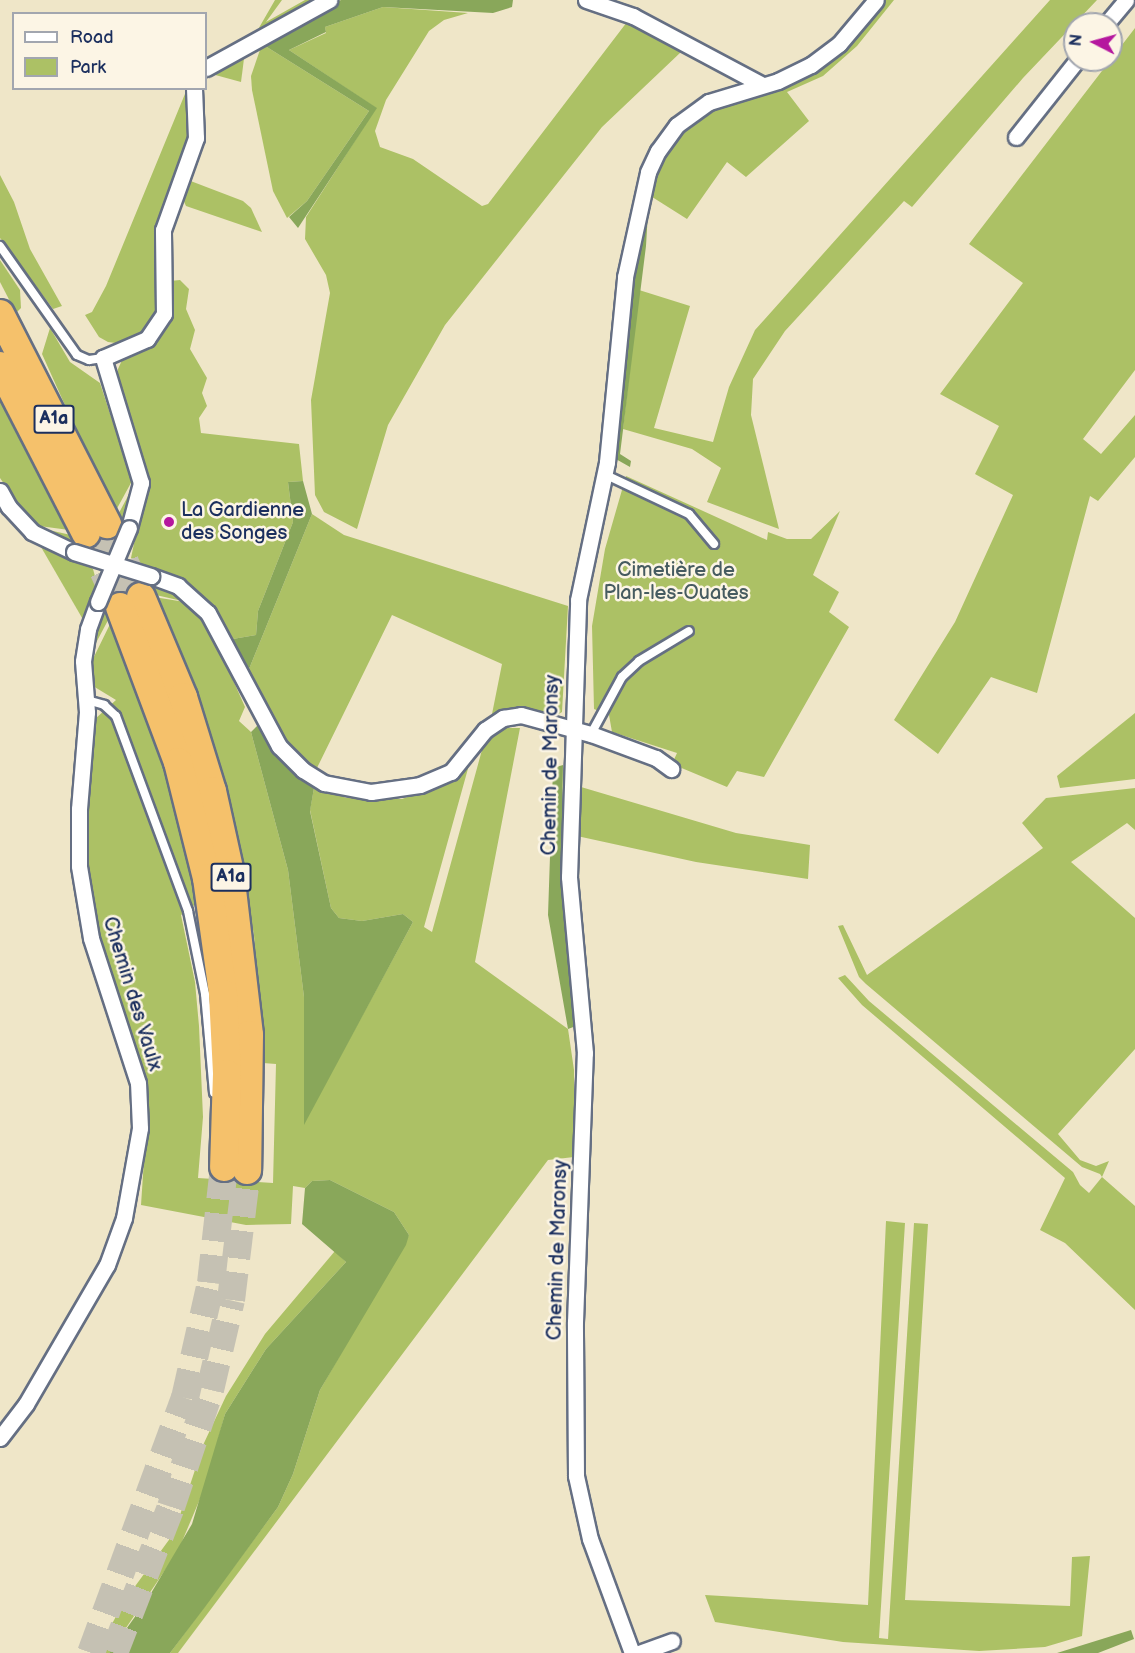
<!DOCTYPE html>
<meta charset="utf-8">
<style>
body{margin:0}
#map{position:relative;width:1135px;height:1653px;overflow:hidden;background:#efe6c8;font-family:"Balsamiq Sans",sans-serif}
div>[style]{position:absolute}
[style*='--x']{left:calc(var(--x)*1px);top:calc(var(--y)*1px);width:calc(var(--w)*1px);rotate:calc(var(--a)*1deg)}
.green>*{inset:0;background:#acc165}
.forest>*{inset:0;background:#89a75a}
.highway-tunnel>*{height:28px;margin-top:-14px;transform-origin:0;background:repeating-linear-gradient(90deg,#c5c1b3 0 28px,transparent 0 42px)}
.roads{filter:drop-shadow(2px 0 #656f83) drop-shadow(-2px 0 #656f83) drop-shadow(0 2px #656f83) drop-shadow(0 -2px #656f83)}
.lane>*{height:8px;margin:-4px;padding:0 4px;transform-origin:4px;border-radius:4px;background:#fff}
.street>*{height:15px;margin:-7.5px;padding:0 7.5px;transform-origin:7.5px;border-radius:7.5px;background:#fff}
.highway>*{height:28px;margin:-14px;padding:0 14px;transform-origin:14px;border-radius:14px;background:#f5c16b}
.bridges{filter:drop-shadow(2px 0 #656f83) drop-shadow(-2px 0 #656f83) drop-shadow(0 2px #656f83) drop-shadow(0 -2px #656f83)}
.street-bridge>*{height:15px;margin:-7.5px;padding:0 7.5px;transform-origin:7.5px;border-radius:7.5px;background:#fff}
.dots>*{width:16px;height:16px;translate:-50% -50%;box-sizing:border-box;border:3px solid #fcf5e5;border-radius:50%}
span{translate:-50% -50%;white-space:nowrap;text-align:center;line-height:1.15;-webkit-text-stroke:5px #fcf5e5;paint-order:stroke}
.shield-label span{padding:2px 4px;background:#fcf5e5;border:2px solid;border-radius:4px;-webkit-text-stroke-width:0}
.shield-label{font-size:18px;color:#1b2f5e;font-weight:700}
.poi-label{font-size:20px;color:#1b2f5e}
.left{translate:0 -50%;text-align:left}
.park-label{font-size:20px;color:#465b60}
.street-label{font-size:20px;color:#1b2f5e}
.legend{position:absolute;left:12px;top:12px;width:195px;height:78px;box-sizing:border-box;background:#fcf5e5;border:2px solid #a2a6af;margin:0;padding:8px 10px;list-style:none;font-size:18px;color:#1b2f5e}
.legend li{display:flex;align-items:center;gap:12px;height:30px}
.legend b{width:30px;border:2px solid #a2a6af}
.north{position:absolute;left:1063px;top:12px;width:60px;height:60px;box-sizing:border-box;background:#fcf5e5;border:2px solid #a2a6af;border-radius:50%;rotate:276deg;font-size:16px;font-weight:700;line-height:24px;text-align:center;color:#1b2f5e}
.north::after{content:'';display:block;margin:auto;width:21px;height:27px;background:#b5179e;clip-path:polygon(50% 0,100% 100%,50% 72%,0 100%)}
</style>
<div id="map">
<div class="green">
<div style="clip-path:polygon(275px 0,282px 0,266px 22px,305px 0,316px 0,256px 33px)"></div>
<div style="clip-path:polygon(884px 0,894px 0,857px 46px,823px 76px,787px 92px,809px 121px,746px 177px,727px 162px,687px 219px,649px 195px,665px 154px,685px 127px,708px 111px,814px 71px,845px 48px)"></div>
<div style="clip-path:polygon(1050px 0,1097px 0,1023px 78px,912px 207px,904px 201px,829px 283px,785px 331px,753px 379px,751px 415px,779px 529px,707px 502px,721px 468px,692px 449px,623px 429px,639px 290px,690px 306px,654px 428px,713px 442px,729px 387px,755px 330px)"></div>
<div style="clip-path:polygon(383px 7px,468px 13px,444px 20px,429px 31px,386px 100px,375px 131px,380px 147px,413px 159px,482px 206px,488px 204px,627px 22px,681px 52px,602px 127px,445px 325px,388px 425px,357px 529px,324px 512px,315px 495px,311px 400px,330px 293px,326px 275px,305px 239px,306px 217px,376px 108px,289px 50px,326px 33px,325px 27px)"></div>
<div style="clip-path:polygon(1135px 28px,1135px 370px,1083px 439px,1101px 454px,1135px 415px,1135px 457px,1098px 501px,1090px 496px,1037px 693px,991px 677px,938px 754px,894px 720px,955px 622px,1013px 495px,975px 474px,999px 426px,940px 394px,1023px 283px,969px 244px)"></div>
<div style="clip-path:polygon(262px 44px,369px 111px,307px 201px,287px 218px,273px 191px,252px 90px,251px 76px)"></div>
<div style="clip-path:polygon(245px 51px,241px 82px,208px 73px)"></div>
<div style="clip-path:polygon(187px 89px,192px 134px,162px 212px,157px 313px,141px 336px,123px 344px,108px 342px,99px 337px,85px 315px,92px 312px,106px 286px)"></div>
<div style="clip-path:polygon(0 175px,14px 202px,30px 249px,62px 306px,53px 309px,0 238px)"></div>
<div style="clip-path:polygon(188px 180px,243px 201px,251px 208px,262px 232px,186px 206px,181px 195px)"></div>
<div style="clip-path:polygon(0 260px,20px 290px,21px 308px,16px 313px,0 282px)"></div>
<div style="clip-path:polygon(180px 280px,189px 289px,186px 309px,195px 330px,190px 349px,207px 378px,202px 393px,207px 406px,199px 418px,201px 433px,299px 444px,303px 481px,288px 482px,293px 522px,258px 611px,256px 635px,227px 640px,222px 623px,197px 592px,176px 576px,138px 564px,131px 558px,148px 476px,117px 381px,118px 369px,123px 358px,155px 341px,167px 324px,170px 281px)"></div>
<div style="clip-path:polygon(50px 328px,70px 362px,100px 383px,132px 481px,114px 514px,42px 354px)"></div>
<div style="clip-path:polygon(0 395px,46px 486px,69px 530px,32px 525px,0 478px)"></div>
<div style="clip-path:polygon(626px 476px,767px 540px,768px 532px,787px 539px,811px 539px,840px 511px,813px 575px,839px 592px,829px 612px,849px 627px,764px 777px,737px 771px,727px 787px,672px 764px,677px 753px,612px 732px,609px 715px,594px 709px,592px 626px,605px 549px)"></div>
<div style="clip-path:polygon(135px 483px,120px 537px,100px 551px,89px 552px,35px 527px,80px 537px,113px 524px)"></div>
<div style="clip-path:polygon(312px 514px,344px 535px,568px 606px,562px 712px,554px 717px,509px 711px,492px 714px,502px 664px,392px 615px,315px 772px,288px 750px,247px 674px)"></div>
<div style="clip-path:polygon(41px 547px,81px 559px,93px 569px,98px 587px,85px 623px)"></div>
<div style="clip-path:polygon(123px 580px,156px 583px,188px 598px,206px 619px,245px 707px,239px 721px,251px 732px,288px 870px,304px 997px,304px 1123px,413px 922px,403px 914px,362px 921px,339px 918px,331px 908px,310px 810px,314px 788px,347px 798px,402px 799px,452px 781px,469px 765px,424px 927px,432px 932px,485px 739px,503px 728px,520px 728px,475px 962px,568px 1029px,574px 1070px,574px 1157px,548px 1160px,178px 1653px,170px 1653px,278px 1507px,293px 1474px,320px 1390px,409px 1235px,394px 1212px,330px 1180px,312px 1181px,305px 1188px,293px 1186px,291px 1224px,246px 1225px,141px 1205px,148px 1100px,97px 943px,87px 900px,83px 840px,95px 719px,116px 700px,93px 686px,89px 667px,112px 620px,160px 740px,200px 901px,181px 915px,195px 982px,199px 1026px,203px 1117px,198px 1178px,273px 1183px,276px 1064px,263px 1063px,254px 935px,225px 780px,191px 681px,154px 597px,191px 603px,147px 593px,127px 596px,114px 609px,89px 656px,108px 595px)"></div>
<div style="clip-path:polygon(1135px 713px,1135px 779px,1060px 788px,1057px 776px)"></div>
<div style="clip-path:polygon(581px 787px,736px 833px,810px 845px,808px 879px,696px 862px,577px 836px)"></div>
<div style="clip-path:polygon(1135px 788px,1135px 830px,1127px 823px,1071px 862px,1135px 918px,1135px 1049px,1058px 1134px,1080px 1160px,1096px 1166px,1109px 1161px,1102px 1177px,1135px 1206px,1135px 1310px,1065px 1243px,1040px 1230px,1065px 1178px,862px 1005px,838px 978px,845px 975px,869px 1001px,1073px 1172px,1080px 1185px,1089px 1193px,1102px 1177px,1100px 1174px,1082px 1167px,866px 984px,859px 977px,838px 926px,843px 925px,867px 975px,1043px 848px,1022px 823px,1046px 798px)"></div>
<div style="clip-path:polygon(886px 1221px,905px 1223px,879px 1638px,888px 1639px,914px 1223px,928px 1224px,905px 1600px,1070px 1606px,1072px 1557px,1090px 1556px,1082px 1636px,1045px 1647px,979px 1651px,843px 1642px,715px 1622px,705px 1595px,868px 1605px)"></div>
<div style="clip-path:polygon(335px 1251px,346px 1262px,266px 1349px,225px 1414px,205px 1487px,178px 1551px,109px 1653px,96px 1653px,125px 1600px,174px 1533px,204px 1443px,226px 1396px,265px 1334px)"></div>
</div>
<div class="forest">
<div style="clip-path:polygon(341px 0,513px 0,512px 7px,493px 13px,383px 7px,325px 27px,326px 32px,289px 50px,377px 108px,298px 228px,289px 217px,307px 201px,369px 111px,262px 44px)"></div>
<div style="clip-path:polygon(649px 195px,646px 246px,620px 454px,631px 461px,630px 467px,614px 458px,624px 385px,631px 274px)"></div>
<div style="clip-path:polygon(303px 481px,312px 514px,247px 674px,227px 640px,256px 635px,258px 611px,293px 522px,288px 482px)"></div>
<div style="clip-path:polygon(258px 725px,282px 762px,314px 788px,310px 811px,331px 908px,339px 918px,362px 921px,403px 914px,413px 922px,304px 1125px,304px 997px,288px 870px,251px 732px)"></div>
<div style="clip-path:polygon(563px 765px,561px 881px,576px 1026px,568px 1029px,548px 915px,553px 768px)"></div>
<div style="clip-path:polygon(330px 1180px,394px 1212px,409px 1235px,406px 1245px,320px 1390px,293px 1474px,278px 1507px,205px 1607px,170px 1653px,109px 1653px,147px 1600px,192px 1524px,225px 1414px,266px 1349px,346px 1262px,302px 1224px,305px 1188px,312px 1181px)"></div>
<div style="clip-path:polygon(1131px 1630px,1134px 1639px,1098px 1653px,1057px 1653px)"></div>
</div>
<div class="highway-tunnel">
<div style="--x:107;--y:524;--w:81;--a:65"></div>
<div style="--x:86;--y:533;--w:81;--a:65.3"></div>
<div style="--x:91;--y:1653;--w:272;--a:-69.8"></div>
<div style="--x:185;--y:1398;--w:118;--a:-77.3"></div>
<div style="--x:211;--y:1283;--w:117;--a:-83.6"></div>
<div style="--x:114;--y:1653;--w:157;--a:-68.7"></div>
<div style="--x:171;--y:1507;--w:123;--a:-71.6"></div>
<div style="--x:210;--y:1390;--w:92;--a:-76.9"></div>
<div style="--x:231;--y:1300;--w:131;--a:-83"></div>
</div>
<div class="roads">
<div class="lane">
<div style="--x:0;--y:246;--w:133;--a:54.8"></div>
<div style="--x:77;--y:355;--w:13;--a:23"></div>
<div style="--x:89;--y:360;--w:14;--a:-8"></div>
<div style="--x:604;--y:474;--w:94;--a:25.2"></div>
<div style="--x:689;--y:514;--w:39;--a:50"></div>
<div style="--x:87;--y:700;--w:18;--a:16"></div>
<div style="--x:104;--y:705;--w:16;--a:43"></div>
<div style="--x:116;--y:716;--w:208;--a:69.7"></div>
<div style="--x:188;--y:911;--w:85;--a:78.4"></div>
<div style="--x:205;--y:994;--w:99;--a:84.8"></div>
<div style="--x:591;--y:734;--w:65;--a:-61.5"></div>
<div style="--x:622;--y:677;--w:23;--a:-43"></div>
<div style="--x:639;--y:661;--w:58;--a:-31"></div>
</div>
<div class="street">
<div style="--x:586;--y:0;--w:50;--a:18.8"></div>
<div style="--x:633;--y:16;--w:147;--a:28"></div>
<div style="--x:1106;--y:24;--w:31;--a:-50"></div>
<div style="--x:206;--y:68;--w:141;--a:-28.9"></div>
<div style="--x:1016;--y:137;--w:98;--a:-51.6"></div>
<div style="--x:0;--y:491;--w:18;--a:61"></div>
<div style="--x:9;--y:507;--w:34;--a:47"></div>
<div style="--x:32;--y:532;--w:47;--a:25.5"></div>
<div style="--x:129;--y:528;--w:47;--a:-75.1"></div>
<div style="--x:141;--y:483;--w:131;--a:-106.9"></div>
<div style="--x:103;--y:358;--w:48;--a:-23.4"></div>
<div style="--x:147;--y:339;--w:30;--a:-56"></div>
<div style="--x:164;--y:314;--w:84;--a:-90.7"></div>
<div style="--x:163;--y:230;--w:98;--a:-70.3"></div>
<div style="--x:196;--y:138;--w:50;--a:-92.3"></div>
<div style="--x:151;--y:576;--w:29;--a:20"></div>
<div style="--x:178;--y:586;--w:40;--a:42"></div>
<div style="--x:208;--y:613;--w:151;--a:61.9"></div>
<div style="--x:279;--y:746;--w:34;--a:45"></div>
<div style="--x:303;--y:770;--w:25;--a:32"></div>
<div style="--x:324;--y:783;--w:48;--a:10.8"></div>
<div style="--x:371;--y:792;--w:49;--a:-8.1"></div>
<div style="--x:420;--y:785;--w:34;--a:-23"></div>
<div style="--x:451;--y:772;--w:54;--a:-51"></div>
<div style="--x:485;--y:730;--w:22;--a:-34"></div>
<div style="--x:503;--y:718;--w:18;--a:-9"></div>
<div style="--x:521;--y:715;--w:73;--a:15.2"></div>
<div style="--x:591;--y:734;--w:69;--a:20.3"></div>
<div style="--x:656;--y:758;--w:19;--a:36"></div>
<div style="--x:0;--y:1438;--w:43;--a:-52.6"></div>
<div style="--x:26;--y:1404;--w:161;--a:-59.8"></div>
<div style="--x:107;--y:1265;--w:50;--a:-70.1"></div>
<div style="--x:124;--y:1218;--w:91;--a:-79.9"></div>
<div style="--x:140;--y:1128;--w:45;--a:-92.5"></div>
<div style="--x:138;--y:1083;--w:152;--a:-108"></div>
<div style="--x:91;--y:938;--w:73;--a:-99.5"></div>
<div style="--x:79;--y:866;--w:57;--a:-90"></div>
<div style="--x:79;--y:809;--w:97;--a:-85.3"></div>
<div style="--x:87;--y:712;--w:51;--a:-94.5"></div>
<div style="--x:83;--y:661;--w:32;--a:-81"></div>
<div style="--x:88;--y:629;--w:29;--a:-70"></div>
<div style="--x:632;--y:1653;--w:121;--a:-110.2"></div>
<div style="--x:590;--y:1539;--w:65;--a:-102.5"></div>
<div style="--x:576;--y:1476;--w:154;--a:-90.4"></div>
<div style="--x:575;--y:1322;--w:269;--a:-87.9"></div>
<div style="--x:585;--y:1053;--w:177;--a:-95.2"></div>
<div style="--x:569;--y:877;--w:277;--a:-88.1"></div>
<div style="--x:578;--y:600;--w:141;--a:-78.1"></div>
<div style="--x:607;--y:462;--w:186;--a:-84.4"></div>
<div style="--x:625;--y:277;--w:107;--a:-77.6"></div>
<div style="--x:648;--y:172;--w:23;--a:-65"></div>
<div style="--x:658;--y:151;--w:32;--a:-54"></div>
<div style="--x:677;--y:125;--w:39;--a:-36"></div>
<div style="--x:709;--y:102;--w:72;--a:-16.9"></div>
<div style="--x:778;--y:81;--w:37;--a:-26"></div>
<div style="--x:811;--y:65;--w:35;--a:-37"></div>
<div style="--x:839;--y:44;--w:57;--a:-49.9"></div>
<div style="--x:639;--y:1653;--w:35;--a:-20"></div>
</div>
<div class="highway">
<div style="--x:0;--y:314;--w:236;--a:63"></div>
<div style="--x:0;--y:366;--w:188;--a:62.8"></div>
<div style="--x:141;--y:597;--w:108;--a:67.2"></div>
<div style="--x:183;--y:697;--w:98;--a:72.9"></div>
<div style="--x:212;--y:791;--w:84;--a:77.6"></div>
<div style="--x:230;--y:873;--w:163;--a:83.3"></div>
<div style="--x:249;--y:1035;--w:135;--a:90.8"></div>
<div style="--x:120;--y:607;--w:165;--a:69.5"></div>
<div style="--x:178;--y:762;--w:120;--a:76"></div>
<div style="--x:207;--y:878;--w:117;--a:82.1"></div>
<div style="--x:223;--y:994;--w:80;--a:87.1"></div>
<div style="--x:227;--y:1074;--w:93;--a:91.8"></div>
</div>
</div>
<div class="bridges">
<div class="street-bridge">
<div style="--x:74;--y:552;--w:81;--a:17.3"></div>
<div style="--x:98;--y:602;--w:80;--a:-67.3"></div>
</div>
</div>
<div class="dots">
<div style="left:169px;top:522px;background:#b5179e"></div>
</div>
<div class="shield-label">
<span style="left:54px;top:419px">A1a</span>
<span style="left:231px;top:877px">A1a</span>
</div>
<div class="poi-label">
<span class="left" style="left:181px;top:522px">La Gardienne<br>des Songes</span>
</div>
<div class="park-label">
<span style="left:676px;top:582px">Cimetière de<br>Plan-les-Ouates</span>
</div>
<div class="street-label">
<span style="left:551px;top:765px;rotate:-89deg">Chemin de Maronsy</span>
<span style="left:132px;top:994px;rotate:73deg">Chemin des Vaulx</span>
<span style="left:558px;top:1250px;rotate:-88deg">Chemin de Maronsy</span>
</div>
<ul class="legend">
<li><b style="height:8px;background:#fff"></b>Road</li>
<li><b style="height:16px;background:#acc165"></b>Park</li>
</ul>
<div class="north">N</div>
</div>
